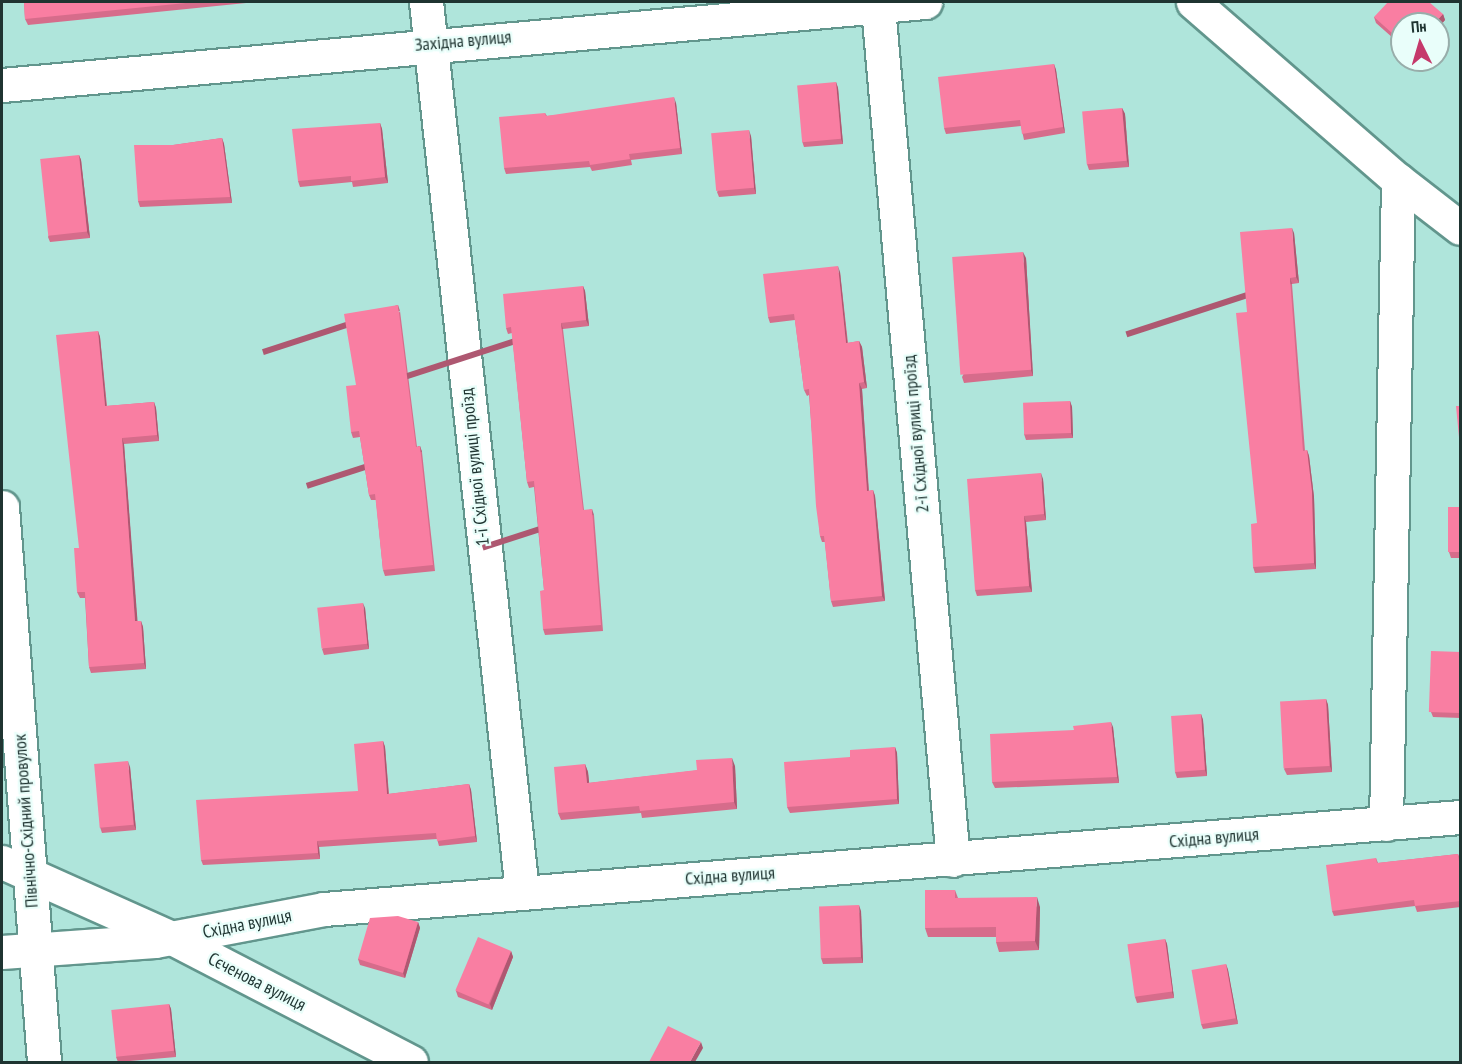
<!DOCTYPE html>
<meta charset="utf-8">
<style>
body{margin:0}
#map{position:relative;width:1462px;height:1064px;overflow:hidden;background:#afe5db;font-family:"PT Sans Narrow",sans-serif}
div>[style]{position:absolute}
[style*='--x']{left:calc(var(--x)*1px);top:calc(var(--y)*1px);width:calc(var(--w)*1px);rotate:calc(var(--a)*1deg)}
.roads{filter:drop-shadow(2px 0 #62968d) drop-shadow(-2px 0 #62968d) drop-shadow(0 2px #62968d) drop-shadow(0 -2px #62968d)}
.minor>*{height:33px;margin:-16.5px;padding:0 16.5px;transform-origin:16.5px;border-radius:16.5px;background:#fff}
.wall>*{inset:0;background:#d66c8b}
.shaded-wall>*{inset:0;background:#ae5871;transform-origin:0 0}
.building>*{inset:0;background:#f97ea2;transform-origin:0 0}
span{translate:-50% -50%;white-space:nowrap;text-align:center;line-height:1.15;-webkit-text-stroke:4.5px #e9fefa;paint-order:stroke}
.street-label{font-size:18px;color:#1f3431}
.frame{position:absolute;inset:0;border:3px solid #1f3431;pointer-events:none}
.north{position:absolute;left:1390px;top:12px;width:60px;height:60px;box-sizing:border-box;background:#e9fefa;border:2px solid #98adaa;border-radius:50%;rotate:355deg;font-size:16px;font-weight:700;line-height:24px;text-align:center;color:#1f3431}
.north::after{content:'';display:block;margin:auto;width:21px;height:27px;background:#c5396b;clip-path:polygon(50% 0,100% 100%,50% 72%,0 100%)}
</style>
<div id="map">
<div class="roads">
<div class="minor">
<div style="--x:426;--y:2;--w:894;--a:83.84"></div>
<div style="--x:1193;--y:2;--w:271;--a:41"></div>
<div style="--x:1398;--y:180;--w:78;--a:37.7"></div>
<div style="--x:878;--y:7;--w:856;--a:84.98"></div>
<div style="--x:2;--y:85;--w:927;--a:-5.14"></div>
<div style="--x:2;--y:507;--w:557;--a:85.67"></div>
<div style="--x:1386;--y:824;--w:644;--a:-88.93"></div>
<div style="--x:2;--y:862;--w:186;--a:24.1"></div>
<div style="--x:172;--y:938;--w:269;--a:27.4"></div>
<div style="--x:2;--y:952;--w:153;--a:-4.1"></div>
<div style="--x:155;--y:941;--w:172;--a:-10.7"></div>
<div style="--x:324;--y:909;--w:1140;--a:-4.63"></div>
</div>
</div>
<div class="wall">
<div style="clip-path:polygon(24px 2px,256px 2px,28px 25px,25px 19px)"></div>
<div style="clip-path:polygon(1443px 14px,1445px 20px,1438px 28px,1438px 24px,1402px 24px,1402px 46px,1376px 23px,1374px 17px)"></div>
<div style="clip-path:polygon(1054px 64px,1056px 70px,1065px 133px,1024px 140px,1021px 126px,946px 134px,944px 128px)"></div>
<div style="clip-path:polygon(836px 82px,838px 88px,843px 144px,804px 147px,802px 141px)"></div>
<div style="clip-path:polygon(676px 103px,682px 154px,631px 160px,632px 165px,592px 171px,590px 167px,506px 174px,504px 168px,545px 113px,547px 116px)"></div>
<div style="clip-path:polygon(1122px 108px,1125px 114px,1129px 167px,1089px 170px,1087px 164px)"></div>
<div style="clip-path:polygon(380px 123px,382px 129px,388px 183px,353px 187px,352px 182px,300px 187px,298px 181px)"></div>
<div style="clip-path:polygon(751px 136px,756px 194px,719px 197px,717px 192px)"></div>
<div style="clip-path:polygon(222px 138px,224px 144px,232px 203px,140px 207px,138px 201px,173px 145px)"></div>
<div style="clip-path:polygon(79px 155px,81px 160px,90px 238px,50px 242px,48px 237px)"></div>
<div style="clip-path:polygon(1294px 233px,1299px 283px,1292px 284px,1305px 451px,1307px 450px,1309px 456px,1314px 497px,1316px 569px,1255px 573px,1253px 567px,1257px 523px)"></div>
<div style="clip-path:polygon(1026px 258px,1033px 376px,964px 383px,962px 377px)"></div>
<div style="clip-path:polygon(840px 272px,848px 343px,859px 341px,862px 347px,867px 388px,862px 389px,869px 491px,873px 490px,875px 496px,885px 601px,833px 607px,831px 601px,825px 542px,822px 542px,820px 536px,809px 395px,807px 396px,804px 390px,795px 320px,770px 323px,768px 317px)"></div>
<div style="clip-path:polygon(583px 286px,585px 291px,589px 326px,563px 329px,584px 510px,594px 515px,603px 631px,545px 635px,543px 629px,544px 590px,534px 487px,529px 488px,527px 482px,512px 333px,508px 334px,506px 328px)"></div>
<div style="clip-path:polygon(400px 311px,417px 447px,420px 446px,422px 452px,435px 571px,385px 576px,383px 570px,376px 500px,371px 500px,369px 495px,360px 437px,353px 438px,351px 432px,356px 385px)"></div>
<div style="clip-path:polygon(98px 331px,100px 337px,107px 406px,154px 402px,156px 408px,159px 441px,124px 444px,137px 621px,141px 621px,143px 627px,146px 669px,91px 673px,89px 667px,85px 598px,80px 598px,77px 592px,79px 548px)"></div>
<div style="clip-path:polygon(1070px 401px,1072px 407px,1073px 438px,1026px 440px,1024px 434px)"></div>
<div style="clip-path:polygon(1043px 479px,1046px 520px,1026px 522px,1032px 592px,977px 596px,975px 590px)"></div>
<div style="clip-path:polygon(1461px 507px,1461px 558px,1451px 558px,1449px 552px)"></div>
<div style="clip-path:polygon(365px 608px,369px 649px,324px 655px,322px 649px)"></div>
<div style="clip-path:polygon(1461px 652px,1461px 718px,1433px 717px,1431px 712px)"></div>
<div style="clip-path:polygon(1326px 699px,1328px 705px,1332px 772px,1287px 775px,1284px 769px)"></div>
<div style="clip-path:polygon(1201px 714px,1203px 720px,1207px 776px,1177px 778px,1175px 772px)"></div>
<div style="clip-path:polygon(1113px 727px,1119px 783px,995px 788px,992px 782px,1074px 730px)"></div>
<div style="clip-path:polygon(383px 741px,385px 747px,389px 794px,469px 784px,471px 790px,477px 842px,439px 846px,437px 839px,319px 847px,320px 859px,203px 865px,201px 860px,358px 791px)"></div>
<div style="clip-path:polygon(895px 747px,897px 753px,899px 804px,790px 813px,787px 807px,850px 757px)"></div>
<div style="clip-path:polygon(585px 764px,588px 772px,589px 783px,735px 766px,737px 809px,642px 818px,641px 813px,561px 820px,558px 813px)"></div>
<div style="clip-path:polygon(130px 767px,136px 830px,102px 833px,100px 827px)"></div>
<div style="clip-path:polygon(1458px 854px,1461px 860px,1461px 907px,1417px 912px,1415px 906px,1334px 916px,1332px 911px,1376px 858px,1378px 863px)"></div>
<div style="clip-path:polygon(955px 890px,958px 898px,1040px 907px,1039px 950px,999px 952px,996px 942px,996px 937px,928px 937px,925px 928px)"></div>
<div style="clip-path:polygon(861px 911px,863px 963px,823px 964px,821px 958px)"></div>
<div style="clip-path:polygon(418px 922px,420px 928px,405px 978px,360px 965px,358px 959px)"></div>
<div style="clip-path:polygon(1165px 939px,1167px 944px,1174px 998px,1137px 1003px,1135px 997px)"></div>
<div style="clip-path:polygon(511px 951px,513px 957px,492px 1010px,458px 997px,456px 991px)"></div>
<div style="clip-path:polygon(1226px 964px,1228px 970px,1238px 1024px,1203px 1029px,1201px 1024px)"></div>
<div style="clip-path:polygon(169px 1004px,171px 1009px,176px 1057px,118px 1062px,116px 1057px)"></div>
</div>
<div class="shaded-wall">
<div style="clip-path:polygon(1443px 14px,1445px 20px,1438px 28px,1438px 24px,1434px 24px)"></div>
<div style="clip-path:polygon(1054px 64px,1056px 70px,1065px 133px,1063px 127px)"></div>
<div style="clip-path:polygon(836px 82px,838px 88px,843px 144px,841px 139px)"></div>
<div style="clip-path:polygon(674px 97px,676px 103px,682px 154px,680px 148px)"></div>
<div style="clip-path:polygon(1122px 108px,1125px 114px,1129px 167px,1127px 161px)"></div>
<div style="clip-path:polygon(380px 123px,382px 129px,388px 183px,385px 177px)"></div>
<div style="clip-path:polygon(749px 130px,751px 136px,756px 194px,754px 188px)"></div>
<div style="clip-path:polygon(222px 138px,224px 144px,232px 203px,230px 197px)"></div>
<div style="clip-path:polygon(79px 155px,81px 160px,90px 238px,87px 232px)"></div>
<div style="clip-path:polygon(1292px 228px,1294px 233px,1299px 283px,1296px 277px)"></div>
<div style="clip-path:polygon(1023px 252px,1026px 258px,1033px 376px,1031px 370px)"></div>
<div style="clip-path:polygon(838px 266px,840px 272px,848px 349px,846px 343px)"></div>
<div style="left:1290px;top:278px;width:6px;height:173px;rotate:72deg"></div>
<div style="clip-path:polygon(583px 286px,585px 291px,589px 326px,586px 320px)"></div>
<div style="left:398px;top:305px;width:6px;height:143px;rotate:72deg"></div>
<div style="left:561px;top:323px;width:6px;height:188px;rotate:72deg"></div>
<div style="clip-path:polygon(98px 331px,100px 337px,107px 412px,105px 406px)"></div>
<div style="clip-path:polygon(859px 341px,862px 347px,867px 388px,864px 382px)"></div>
<div style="clip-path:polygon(859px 383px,862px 389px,869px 497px,867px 491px)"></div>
<div style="clip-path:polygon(1070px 401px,1072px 407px,1073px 438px,1071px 433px)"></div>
<div style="clip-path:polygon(154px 402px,156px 408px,159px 441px,157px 435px)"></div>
<div style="clip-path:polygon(122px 438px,124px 444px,138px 627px,135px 621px)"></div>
<div style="left:420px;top:446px;width:6px;height:120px;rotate:72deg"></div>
<div style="clip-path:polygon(1307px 450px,1309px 456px,1314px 497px,1316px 569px,1314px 563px)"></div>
<div style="clip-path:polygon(1041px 473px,1043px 479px,1046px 520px,1044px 514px)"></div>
<div style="clip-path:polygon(873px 490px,875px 496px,885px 601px,882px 596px)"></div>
<div style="left:592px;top:509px;width:6px;height:116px;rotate:72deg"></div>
<div style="clip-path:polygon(1024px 516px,1026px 522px,1032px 592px,1029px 586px)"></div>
<div style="clip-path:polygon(363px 603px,365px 608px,369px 649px,367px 644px)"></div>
<div style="clip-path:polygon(141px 621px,143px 627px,146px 669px,144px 663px)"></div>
<div style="clip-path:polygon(1326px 699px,1328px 705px,1332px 772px,1330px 766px)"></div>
<div style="clip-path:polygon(1201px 714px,1203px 720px,1207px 776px,1205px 770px)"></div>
<div style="clip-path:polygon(1111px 722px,1113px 727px,1119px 783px,1117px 777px)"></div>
<div style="clip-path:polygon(383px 741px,385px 747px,389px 800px,387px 794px)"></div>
<div style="clip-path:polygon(895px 747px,897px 753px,899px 804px,897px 799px)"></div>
<div style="clip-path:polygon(732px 758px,735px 766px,737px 809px,734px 802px)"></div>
<div style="clip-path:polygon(128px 761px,130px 767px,136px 830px,134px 825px)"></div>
<div style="clip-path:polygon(585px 764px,588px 772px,590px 791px,587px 783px)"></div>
<div style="clip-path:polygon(469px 784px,471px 790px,477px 842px,475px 836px)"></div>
<div style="clip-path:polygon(317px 841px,319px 847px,320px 859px,318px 853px)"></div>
<div style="clip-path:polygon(1037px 897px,1040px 907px,1039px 950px,1035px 941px)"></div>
<div style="clip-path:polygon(859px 905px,861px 911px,863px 963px,861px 957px)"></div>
<div style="clip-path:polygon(418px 922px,420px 928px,405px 978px,403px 973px)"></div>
<div style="clip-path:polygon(1165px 939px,1167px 944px,1174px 998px,1172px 992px)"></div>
<div style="clip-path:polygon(511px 951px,513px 957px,492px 1010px,490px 1004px)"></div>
<div style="clip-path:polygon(1226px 964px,1228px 970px,1238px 1024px,1236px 1018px)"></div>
<div style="clip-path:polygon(169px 1004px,171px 1009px,176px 1057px,174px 1051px)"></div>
<div style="clip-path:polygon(701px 1042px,703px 1048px,695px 1062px,690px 1062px)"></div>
</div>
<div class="building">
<div style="clip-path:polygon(24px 2px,196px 2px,25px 19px)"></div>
<div style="clip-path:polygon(1388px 2px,1429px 2px,1443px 14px,1434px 24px,1402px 24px,1402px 42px,1374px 17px)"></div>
<div style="clip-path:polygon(1054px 64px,1063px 127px,1022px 134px,1020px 120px,944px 128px,938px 77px)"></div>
<div style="left:836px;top:82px;width:57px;height:39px;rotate:85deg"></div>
<div style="clip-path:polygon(674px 97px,680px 148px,629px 154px,630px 159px,590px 165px,589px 161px,504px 168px,499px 117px,545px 113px,546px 116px)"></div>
<div style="left:1122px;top:108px;width:53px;height:40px;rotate:85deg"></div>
<div style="clip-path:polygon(380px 123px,385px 177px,351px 181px,351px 176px,298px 181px,292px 129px)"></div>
<div style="left:749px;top:130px;width:58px;height:38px;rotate:85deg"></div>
<div style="clip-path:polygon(222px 138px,230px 197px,138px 201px,134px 145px,173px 145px)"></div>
<div style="left:79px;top:155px;width:77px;height:39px;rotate:84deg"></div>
<div style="clip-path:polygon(1292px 228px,1296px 277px,1290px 278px,1303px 451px,1307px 450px,1312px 491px,1314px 563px,1253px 567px,1251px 524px,1257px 523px,1236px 313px,1247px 312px,1240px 232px)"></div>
<div style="left:1023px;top:252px;width:118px;height:71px;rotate:86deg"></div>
<div style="clip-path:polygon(838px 266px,846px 343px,859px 341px,864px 382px,859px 383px,867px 491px,873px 490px,882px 596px,831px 601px,824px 536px,820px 536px,816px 506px,809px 389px,804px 390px,794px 314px,768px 317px,763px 274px)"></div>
<div style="clip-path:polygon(583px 286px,586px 320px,561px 323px,583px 510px,592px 509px,601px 625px,543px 629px,540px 591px,544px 590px,534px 481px,527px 482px,511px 327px,506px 328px,503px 294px)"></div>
<div style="clip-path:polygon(398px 305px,416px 447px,420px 446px,433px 565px,383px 570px,375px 494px,369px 495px,359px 431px,351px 432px,346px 386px,356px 385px,344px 314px)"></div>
<div style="clip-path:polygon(98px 331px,105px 406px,154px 402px,157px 435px,122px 438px,135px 621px,141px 621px,144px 663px,89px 667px,85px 592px,77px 592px,74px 548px,79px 548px,56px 335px)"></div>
<div style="left:1070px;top:401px;width:32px;height:47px;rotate:88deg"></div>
<div style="clip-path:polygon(1456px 406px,1461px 406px,1461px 458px)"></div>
<div style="clip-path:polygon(1041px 473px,1044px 514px,1024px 516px,1029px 586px,975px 590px,967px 479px)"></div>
<div style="left:1461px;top:507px;width:45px;height:13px;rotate:90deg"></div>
<div style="left:363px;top:603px;width:41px;height:46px;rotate:84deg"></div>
<div style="left:1431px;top:651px;width:30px;height:61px;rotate:2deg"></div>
<div style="left:1326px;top:699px;width:67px;height:46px;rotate:87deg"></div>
<div style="left:1201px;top:714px;width:56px;height:30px;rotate:86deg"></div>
<div style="clip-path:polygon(1111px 722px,1117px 777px,992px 782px,990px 734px,1074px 730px,1073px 726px)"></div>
<div style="clip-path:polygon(383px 741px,387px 794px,469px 784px,475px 836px,437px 841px,436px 833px,317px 841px,318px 853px,201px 860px,196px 800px,358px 791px,354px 744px)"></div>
<div style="clip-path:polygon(895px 747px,897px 799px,787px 807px,784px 762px,850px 757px,850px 750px)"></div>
<div style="clip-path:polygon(732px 758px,734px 802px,640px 811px,639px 806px,558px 813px,554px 767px,585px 764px,587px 783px,697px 770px,696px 760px)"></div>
<div style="left:128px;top:761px;width:64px;height:34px;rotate:85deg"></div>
<div style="clip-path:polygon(1458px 854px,1461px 875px,1461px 901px,1415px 906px,1414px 900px,1332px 911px,1326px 865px,1376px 858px,1377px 863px)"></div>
<div style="clip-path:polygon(925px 890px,955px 890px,955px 898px,1037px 897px,1035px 941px,996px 942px,996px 927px,925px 928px)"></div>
<div style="left:859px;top:905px;width:52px;height:40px;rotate:88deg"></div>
<div style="clip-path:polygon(398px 916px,418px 922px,403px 973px,358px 959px,370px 918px)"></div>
<div style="left:478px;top:937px;width:36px;height:58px;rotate:23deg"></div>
<div style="left:1165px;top:939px;width:53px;height:38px;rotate:82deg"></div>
<div style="left:1226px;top:964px;width:55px;height:35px;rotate:80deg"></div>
<div style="left:169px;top:1004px;width:47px;height:58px;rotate:84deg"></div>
<div style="clip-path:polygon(668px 1026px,701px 1042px,690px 1062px,649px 1062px)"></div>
</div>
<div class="street-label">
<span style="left:463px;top:41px;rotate:-5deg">Західна вулиця</span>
<span style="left:916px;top:434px;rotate:-95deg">2-ї Східної вулиці проїзд</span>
<span style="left:475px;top:467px;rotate:-96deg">1-ї Східної вулиці проїзд</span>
<span style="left:26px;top:821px;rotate:-94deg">Північно-Східний провулок</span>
<span style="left:1214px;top:838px;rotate:-5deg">Східна вулиця</span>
<span style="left:730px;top:876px;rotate:-4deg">Східна вулиця</span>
<span style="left:247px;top:924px;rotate:-11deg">Східна вулиця</span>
<span style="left:257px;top:982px;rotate:27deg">Сєченова вулиця</span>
</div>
<div class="frame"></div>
<div class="north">Пн</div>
</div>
